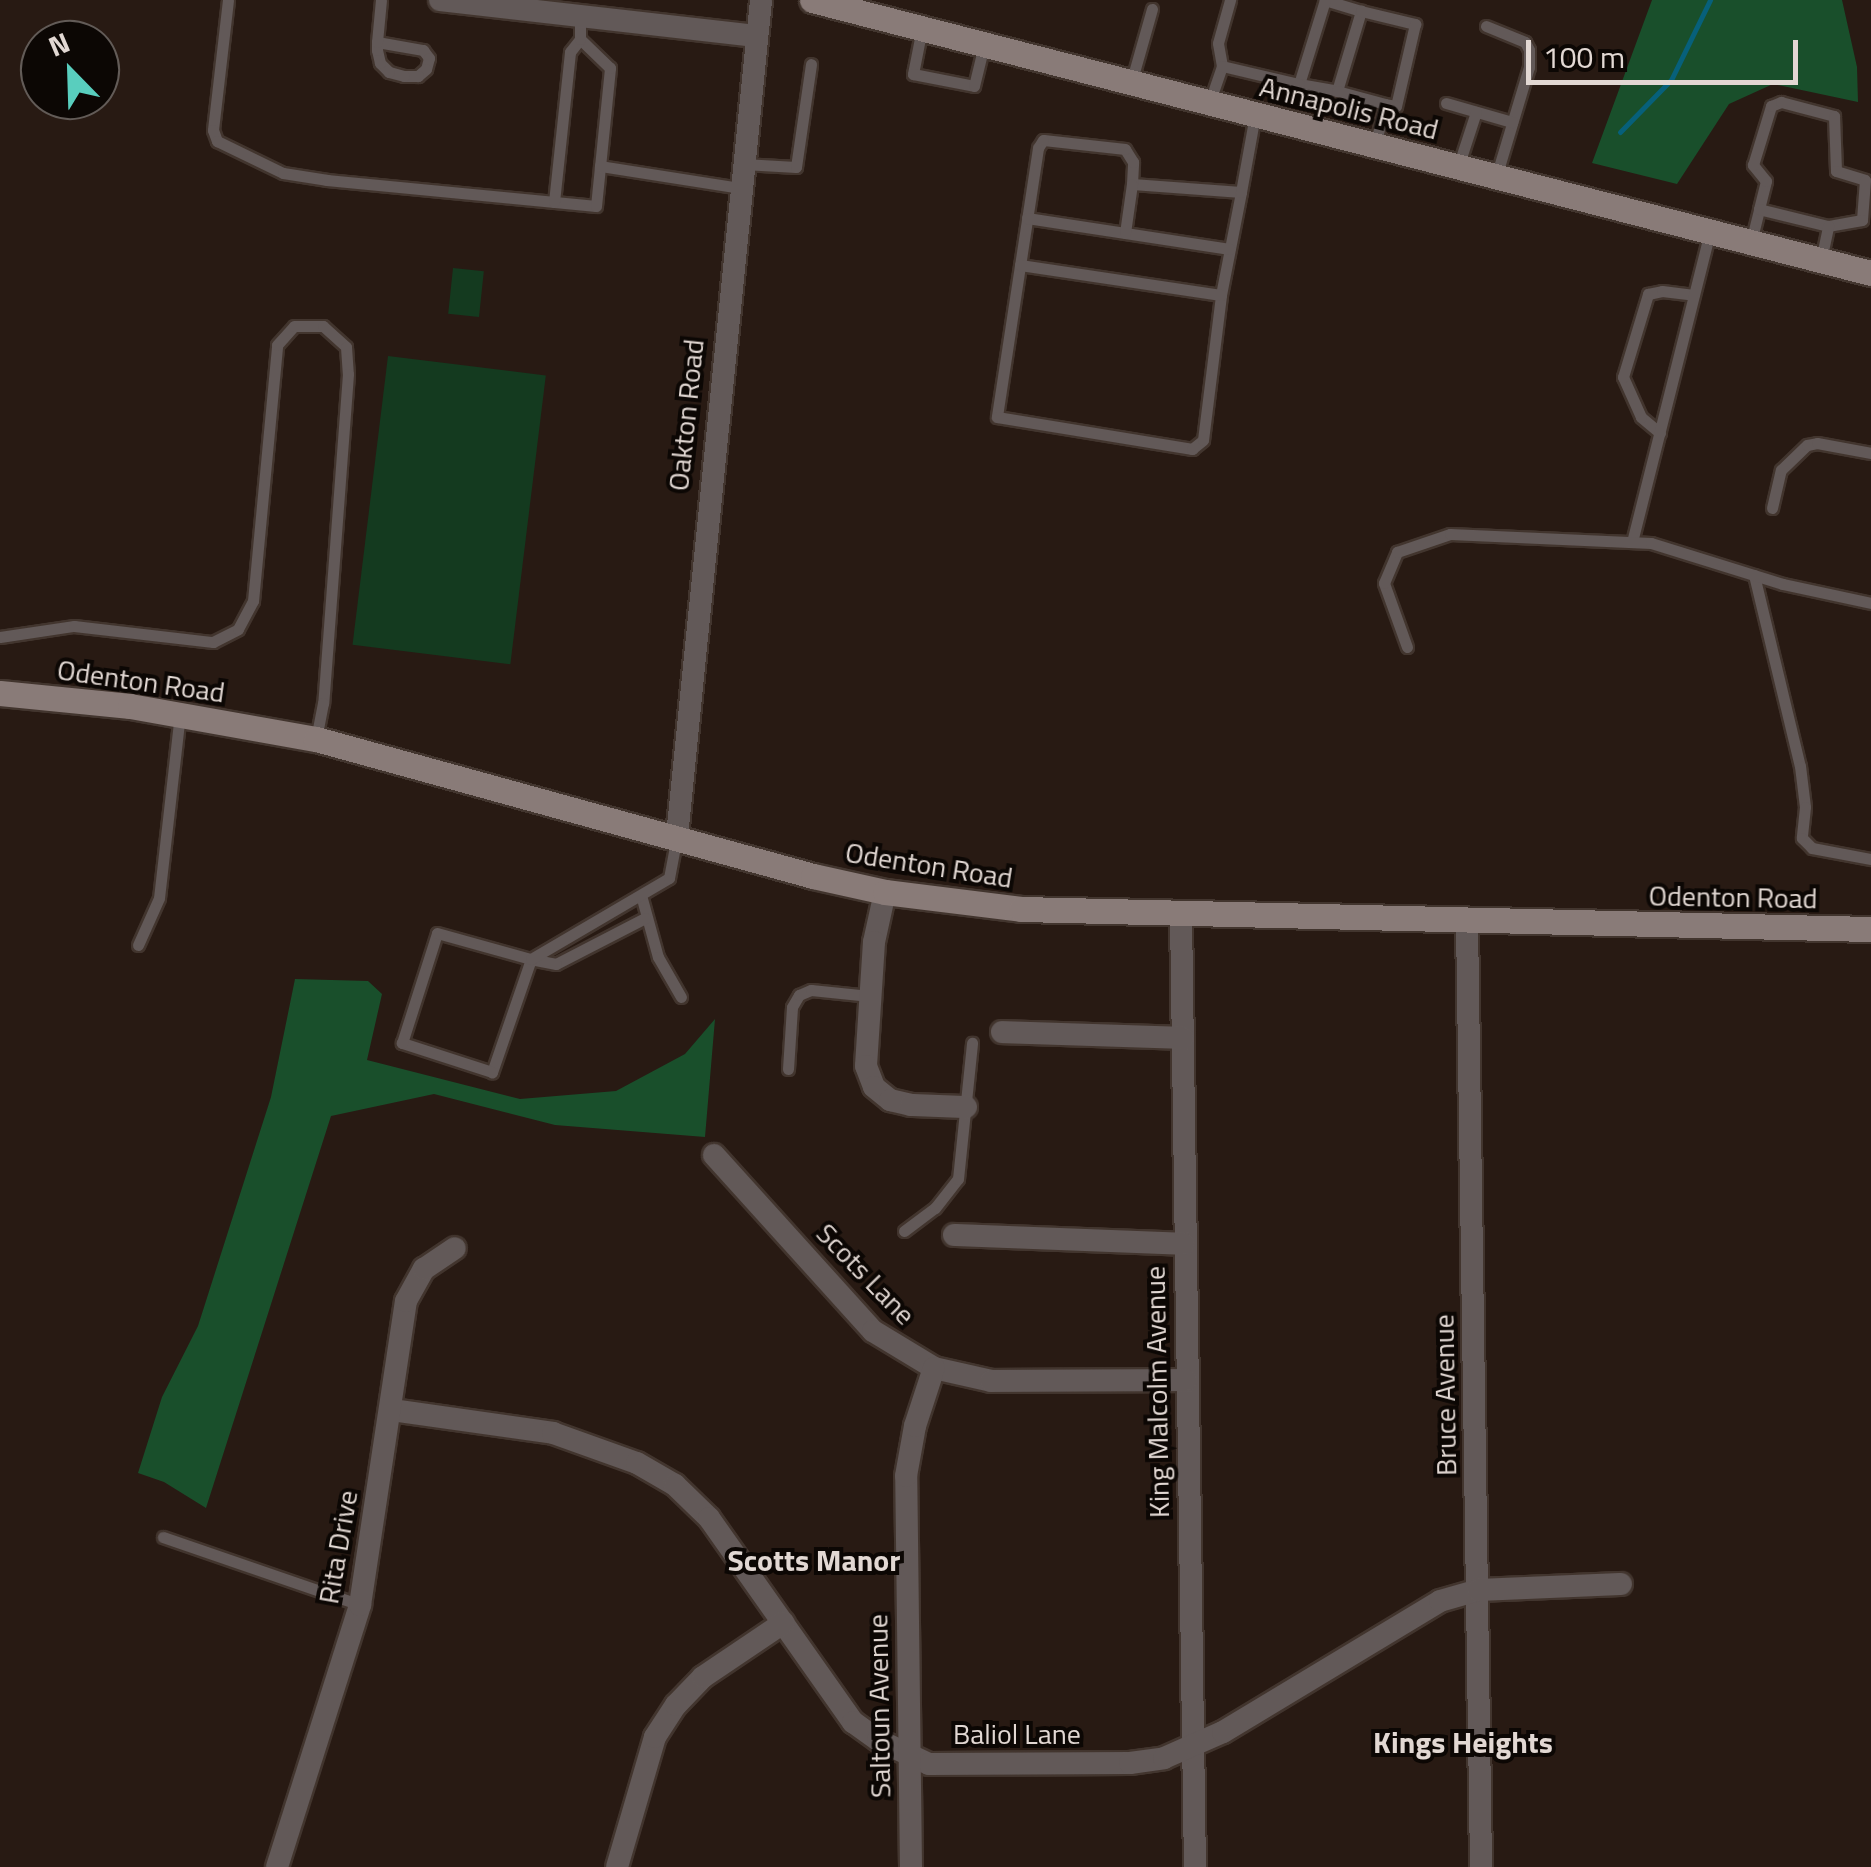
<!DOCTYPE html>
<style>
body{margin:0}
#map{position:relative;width:1871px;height:1867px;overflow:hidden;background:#281a13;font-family:"Titillium Web",sans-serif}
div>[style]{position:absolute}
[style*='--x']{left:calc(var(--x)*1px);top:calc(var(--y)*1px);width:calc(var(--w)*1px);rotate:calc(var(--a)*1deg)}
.green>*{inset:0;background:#143a1f;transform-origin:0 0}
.forest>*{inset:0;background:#194f2b}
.stream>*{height:5px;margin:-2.5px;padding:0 2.5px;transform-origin:2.5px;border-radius:2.5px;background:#07607a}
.roads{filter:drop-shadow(2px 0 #42352e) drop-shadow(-2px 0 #42352e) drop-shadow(0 2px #42352e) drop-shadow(0 -2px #42352e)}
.lane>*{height:11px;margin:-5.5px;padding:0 5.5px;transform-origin:5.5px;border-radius:5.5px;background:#625958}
.street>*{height:22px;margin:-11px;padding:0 11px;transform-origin:11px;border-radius:11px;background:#625958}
.secondary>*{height:25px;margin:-12.5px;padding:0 12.5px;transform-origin:12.5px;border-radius:12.5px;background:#897b78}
span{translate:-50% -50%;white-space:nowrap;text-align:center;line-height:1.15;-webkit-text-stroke:8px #0c0704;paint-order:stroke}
.street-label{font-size:28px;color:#e2d8d3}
.neighbourhood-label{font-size:30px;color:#e2d8d3;font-weight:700}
.north{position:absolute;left:20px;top:20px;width:100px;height:100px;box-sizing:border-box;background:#0c0704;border:2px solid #625b57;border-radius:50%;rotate:337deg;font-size:28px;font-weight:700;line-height:40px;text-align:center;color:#e2d8d3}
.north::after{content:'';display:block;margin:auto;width:35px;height:45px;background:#59cebe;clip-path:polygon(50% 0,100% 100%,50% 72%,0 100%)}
.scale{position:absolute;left:1526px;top:40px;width:272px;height:45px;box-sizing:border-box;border:5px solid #e2d8d3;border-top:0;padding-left:12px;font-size:30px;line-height:35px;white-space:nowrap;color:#e2d8d3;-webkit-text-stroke:8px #0c0704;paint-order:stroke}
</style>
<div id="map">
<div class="green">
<div style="left:453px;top:268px;width:31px;height:46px;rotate:6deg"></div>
<div style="left:388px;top:356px;width:159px;height:291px;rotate:7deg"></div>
</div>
<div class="forest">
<div style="clip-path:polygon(1652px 0,1842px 0,1857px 67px,1858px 102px,1773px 84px,1729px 104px,1677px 184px,1592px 163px)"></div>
<div style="clip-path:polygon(295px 979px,368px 981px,382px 994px,367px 1060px,520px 1099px,616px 1091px,685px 1054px,715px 1019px,705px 1137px,555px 1125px,434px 1094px,331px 1116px,206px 1508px,164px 1482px,138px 1473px,162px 1397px,198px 1326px,271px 1097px)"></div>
</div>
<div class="stream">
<div style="--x:1620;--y:132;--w:73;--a:-45.6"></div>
<div style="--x:1671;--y:80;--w:89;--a:-64"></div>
</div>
<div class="roads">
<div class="lane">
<div style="--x:228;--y:0;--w:131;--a:96.6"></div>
<div style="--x:213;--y:130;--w:12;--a:70"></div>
<div style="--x:217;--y:141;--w:73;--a:25.9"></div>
<div style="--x:283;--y:173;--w:45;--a:9"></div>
<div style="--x:327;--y:180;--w:270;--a:5.5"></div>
<div style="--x:596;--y:206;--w:139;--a:-84.2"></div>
<div style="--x:610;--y:68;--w:42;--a:-136"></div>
<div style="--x:1361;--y:11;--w:38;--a:-163"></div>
<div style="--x:1325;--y:0;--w:88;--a:107.2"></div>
<div style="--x:1299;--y:84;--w:39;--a:10"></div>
<div style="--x:1337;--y:91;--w:84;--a:-73.3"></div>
<div style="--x:1361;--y:11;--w:56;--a:13.5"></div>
<div style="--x:1415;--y:24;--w:84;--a:103"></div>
<div style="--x:1396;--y:106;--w:11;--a:-170"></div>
<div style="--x:1385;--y:104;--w:43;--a:103.4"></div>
<div style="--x:1486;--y:26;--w:42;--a:22.3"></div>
<div style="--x:1525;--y:42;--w:9;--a:63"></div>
<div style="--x:1529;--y:50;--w:17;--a:90"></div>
<div style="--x:1529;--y:67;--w:115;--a:106.7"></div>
<div style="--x:922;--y:28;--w:47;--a:101.1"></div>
<div style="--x:913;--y:74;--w:62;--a:11.1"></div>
<div style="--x:974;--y:86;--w:42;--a:-76.3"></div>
<div style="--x:377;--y:42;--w:47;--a:9.9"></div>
<div style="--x:423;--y:50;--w:10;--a:53"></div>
<div style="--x:429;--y:58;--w:11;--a:105"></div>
<div style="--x:426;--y:69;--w:11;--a:139"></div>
<div style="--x:418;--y:76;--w:14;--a:180"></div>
<div style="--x:404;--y:76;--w:16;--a:-165"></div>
<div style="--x:389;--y:72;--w:13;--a:-135"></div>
<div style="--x:380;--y:63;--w:13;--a:-103"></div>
<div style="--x:377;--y:50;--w:8;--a:-90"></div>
<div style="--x:377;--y:42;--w:42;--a:-84.6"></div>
<div style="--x:1222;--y:66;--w:23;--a:-100"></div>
<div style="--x:1218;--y:43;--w:45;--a:-74.4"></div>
<div style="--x:1131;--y:83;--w:77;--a:-74.2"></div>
<div style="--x:1337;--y:91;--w:50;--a:15.2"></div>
<div style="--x:1210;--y:101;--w:37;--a:-71"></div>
<div style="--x:1222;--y:66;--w:79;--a:13.2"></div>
<div style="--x:1446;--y:103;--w:69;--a:16.1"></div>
<div style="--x:743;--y:164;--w:53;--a:3.2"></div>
<div style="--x:796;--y:167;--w:104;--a:-81.7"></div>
<div style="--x:600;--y:166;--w:142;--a:8.9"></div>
<div style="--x:1458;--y:167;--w:58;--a:-71.9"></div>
<div style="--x:1241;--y:192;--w:109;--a:-175.8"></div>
<div style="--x:1132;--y:184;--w:22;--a:-87"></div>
<div style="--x:1133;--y:162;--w:15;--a:-122"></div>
<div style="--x:1125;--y:149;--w:82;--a:-173.7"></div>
<div style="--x:1043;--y:140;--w:9;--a:122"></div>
<div style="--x:1038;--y:148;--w:272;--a:98.7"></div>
<div style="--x:997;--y:417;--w:198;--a:9.3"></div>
<div style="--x:1192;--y:449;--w:14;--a:-39"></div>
<div style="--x:1203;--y:440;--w:146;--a:-82.9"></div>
<div style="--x:1221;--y:295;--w:105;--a:-79"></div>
<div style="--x:1241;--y:192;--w:78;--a:-79.7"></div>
<div style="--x:554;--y:202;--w:151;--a:-83.9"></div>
<div style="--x:570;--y:52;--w:16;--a:-52"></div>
<div style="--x:580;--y:39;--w:23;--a:-90"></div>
<div style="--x:1027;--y:218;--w:205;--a:8.7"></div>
<div style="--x:1125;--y:233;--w:49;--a:-81.9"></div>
<div style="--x:1751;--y:242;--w:34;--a:-76"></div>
<div style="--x:1759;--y:209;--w:29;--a:-76"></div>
<div style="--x:1766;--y:181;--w:21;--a:-129"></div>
<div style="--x:1753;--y:165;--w:62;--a:-73"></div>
<div style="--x:1771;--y:106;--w:11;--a:-22"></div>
<div style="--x:1781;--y:102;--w:55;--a:14.8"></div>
<div style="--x:1834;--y:116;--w:55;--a:87.9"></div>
<div style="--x:1836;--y:171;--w:30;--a:17"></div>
<div style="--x:1865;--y:180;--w:40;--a:94.3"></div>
<div style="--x:1862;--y:220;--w:35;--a:170"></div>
<div style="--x:1828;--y:226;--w:71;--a:-166.2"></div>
<div style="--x:1821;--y:260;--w:35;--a:-78"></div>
<div style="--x:1020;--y:265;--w:203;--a:8.5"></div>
<div style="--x:1660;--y:433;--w:25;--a:-140"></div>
<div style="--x:1641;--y:417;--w:44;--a:-114.2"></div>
<div style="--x:1623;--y:377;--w:87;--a:-73.2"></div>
<div style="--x:1648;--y:294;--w:14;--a:-12"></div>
<div style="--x:1662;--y:291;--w:32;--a:7"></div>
<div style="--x:1772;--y:508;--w:39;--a:-77"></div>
<div style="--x:1781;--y:470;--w:36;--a:-44"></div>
<div style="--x:1807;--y:445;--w:10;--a:-11"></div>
<div style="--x:1817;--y:443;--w:55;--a:10.5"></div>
<div style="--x:1632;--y:542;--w:321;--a:-75.9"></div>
<div style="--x:1754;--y:575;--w:196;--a:76.5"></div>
<div style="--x:1800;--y:766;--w:41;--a:83"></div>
<div style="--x:1805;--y:807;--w:31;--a:96"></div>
<div style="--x:1802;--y:838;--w:14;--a:45"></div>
<div style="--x:1812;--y:848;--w:60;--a:10.6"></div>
<div style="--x:0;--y:637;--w:75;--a:-8.5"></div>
<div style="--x:74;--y:626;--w:140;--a:6.6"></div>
<div style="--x:213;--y:642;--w:28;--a:-27"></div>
<div style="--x:238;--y:629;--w:32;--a:-62"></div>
<div style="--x:253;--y:601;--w:257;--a:-84.6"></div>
<div style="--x:277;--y:345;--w:25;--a:-48"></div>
<div style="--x:294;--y:326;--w:29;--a:0"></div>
<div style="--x:323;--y:326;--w:31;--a:42"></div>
<div style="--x:346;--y:347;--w:27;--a:86"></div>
<div style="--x:348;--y:374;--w:330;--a:94.3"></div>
<div style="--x:323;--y:703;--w:36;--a:101"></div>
<div style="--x:1407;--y:647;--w:68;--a:-109.8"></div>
<div style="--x:1384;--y:583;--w:34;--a:-67"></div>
<div style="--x:1397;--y:552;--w:56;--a:-18.8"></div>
<div style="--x:1450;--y:534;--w:201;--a:2.6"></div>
<div style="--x:1651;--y:543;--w:138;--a:17.3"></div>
<div style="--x:1783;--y:584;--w:90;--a:12.2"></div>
<div style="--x:641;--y:895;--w:64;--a:74.7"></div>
<div style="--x:658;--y:957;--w:46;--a:60.1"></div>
<div style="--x:645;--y:918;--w:100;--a:152.7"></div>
<div style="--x:556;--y:964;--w:25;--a:-169"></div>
<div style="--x:531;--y:959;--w:120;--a:109"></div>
<div style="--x:492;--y:1072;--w:95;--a:-162.1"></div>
<div style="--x:402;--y:1043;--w:115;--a:-72.3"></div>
<div style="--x:437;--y:933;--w:98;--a:15.5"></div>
<div style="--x:531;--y:959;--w:160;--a:-30.4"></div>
<div style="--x:669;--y:878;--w:43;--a:-79.2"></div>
<div style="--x:138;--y:945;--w:51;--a:-65.9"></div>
<div style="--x:159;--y:898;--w:184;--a:-83.5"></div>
<div style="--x:788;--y:1069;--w:62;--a:-86.3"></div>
<div style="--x:792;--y:1007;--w:14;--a:-60"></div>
<div style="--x:799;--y:995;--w:13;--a:-23"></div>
<div style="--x:811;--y:990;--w:59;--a:5.8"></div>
<div style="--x:904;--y:1231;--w:39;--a:-37"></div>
<div style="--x:935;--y:1208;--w:37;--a:-52"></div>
<div style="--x:958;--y:1179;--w:137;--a:-84.1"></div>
<div style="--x:163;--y:1537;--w:208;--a:19"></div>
</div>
<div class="street">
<div style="--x:440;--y:0;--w:318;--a:6.5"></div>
<div style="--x:677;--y:836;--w:840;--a:-84.26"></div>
<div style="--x:885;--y:892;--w:51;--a:102.4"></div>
<div style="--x:874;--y:942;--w:124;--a:93.7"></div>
<div style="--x:866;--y:1066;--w:22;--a:69"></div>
<div style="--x:874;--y:1087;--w:21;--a:39"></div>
<div style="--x:890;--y:1100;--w:22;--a:13"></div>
<div style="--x:911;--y:1105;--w:55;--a:2.1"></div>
<div style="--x:1181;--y:915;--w:952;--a:89.16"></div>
<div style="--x:1467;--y:922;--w:945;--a:89.15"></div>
<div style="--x:1002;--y:1032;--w:181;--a:1.9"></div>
<div style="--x:714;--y:1155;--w:237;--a:47.9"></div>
<div style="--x:873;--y:1331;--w:71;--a:31.2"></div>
<div style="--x:934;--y:1368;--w:58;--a:12.8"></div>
<div style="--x:991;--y:1381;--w:195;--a:-0.3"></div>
<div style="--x:954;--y:1235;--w:230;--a:2.2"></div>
<div style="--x:392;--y:1410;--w:163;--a:8.1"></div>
<div style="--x:553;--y:1433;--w:89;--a:19.7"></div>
<div style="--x:637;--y:1463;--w:44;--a:30.1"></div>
<div style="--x:675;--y:1485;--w:47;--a:44.1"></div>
<div style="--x:709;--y:1518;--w:250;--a:54.8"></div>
<div style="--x:853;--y:1722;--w:31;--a:36"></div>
<div style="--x:878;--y:1740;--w:56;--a:25.2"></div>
<div style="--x:929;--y:1764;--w:201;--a:-0.3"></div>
<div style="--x:1130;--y:1763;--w:34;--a:-8"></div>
<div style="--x:1164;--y:1758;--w:64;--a:-23.8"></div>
<div style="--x:1223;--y:1732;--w:253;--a:-31.1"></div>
<div style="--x:1440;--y:1601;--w:40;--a:-16"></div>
<div style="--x:1478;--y:1590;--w:143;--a:-2.4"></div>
<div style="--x:277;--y:1867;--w:275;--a:-72.4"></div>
<div style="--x:360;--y:1605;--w:307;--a:-81.4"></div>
<div style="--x:406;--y:1301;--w:37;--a:-61"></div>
<div style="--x:424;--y:1269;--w:37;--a:-34"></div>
<div style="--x:617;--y:1867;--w:135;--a:-73.7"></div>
<div style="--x:655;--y:1737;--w:38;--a:-57"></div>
<div style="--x:676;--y:1705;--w:39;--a:-46"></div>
<div style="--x:703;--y:1677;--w:97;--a:-34"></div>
<div style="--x:911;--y:1867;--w:391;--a:-90.7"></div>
<div style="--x:906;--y:1476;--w:51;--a:-79.8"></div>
<div style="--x:915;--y:1426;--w:61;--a:-71.9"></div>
</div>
<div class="secondary">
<div style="--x:812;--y:0;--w:1094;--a:14.46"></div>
<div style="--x:0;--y:693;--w:131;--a:5.7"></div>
<div style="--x:130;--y:706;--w:189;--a:10.1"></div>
<div style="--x:316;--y:739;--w:516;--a:15.41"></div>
<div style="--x:813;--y:876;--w:74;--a:12.5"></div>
<div style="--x:885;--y:892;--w:137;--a:7.1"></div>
<div style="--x:1021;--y:909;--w:850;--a:1.35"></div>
</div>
</div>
<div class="street-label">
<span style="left:1349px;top:108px;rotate:14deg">Annapolis Road</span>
<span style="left:686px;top:415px;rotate:-84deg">Oakton Road</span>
<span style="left:141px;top:681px;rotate:8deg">Odenton Road</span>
<span style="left:929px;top:865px;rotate:9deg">Odenton Road</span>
<span style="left:1733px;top:897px;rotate:1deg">Odenton Road</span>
<span style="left:866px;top:1274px;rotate:46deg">Scots Lane</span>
<span style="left:1157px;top:1392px;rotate:-91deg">King Malcolm Avenue</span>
<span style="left:1445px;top:1395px;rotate:-91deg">Bruce Avenue</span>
<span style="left:338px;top:1547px;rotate:-80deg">Rita Drive</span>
<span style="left:879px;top:1706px;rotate:-91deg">Saltoun Avenue</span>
<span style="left:1017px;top:1734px">Baliol Lane</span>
</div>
<div class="neighbourhood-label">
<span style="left:814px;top:1560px">Scotts Manor</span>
<span style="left:1463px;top:1742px">Kings Heights</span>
</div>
<div class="north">N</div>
<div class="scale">100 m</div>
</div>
